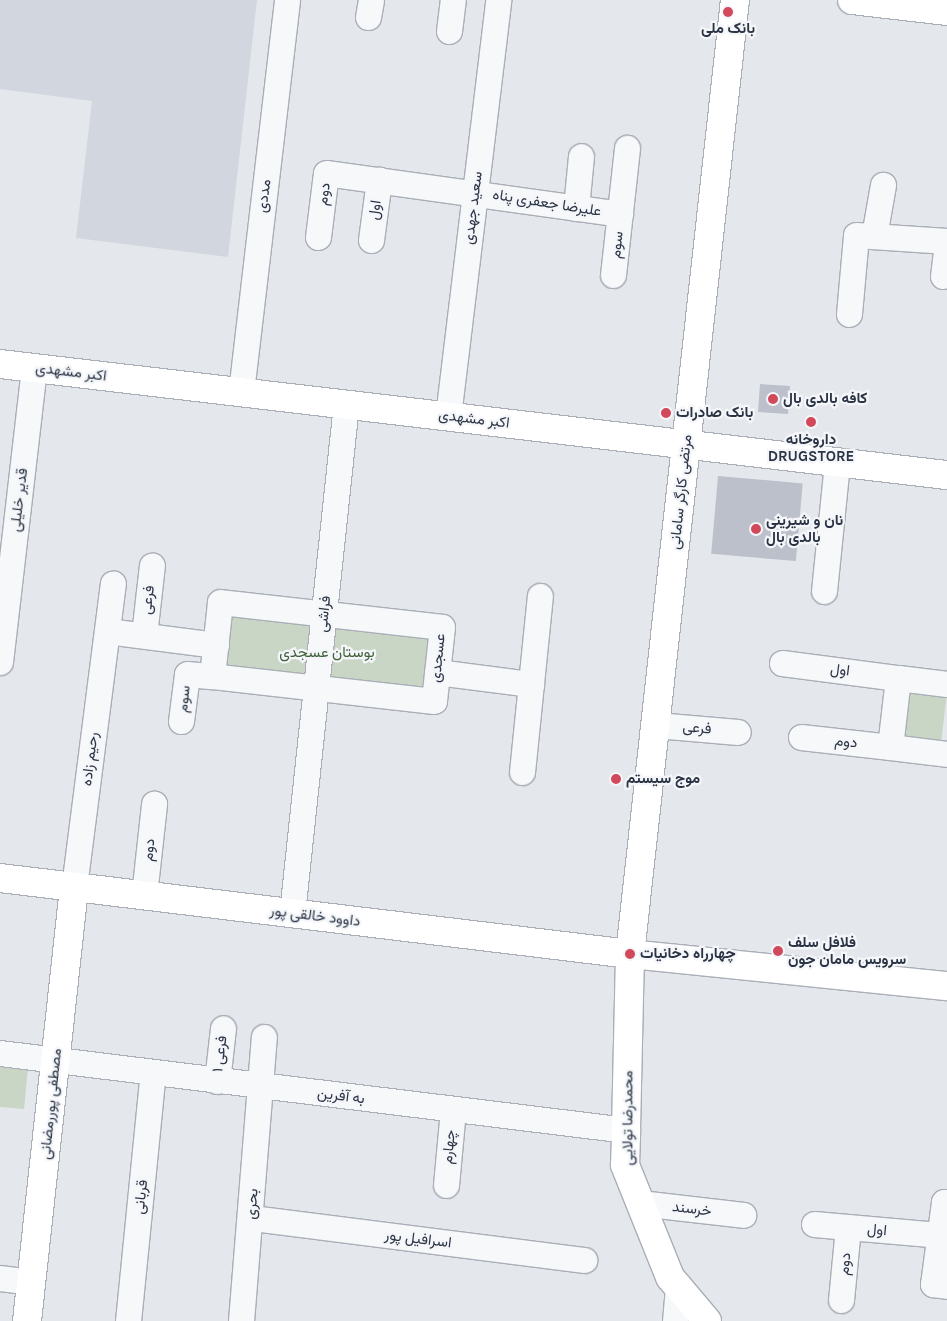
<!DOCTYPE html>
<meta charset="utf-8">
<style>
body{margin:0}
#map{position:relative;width:947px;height:1321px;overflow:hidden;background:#e4e7ec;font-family:Karla,Vazirmatn,sans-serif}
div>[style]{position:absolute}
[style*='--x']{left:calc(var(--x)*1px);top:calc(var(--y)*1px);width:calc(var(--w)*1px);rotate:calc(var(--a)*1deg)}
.built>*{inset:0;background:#d2d6de}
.green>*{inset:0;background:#c9d6c5;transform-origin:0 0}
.building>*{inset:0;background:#bbc0ca;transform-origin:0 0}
.roads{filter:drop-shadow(1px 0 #a9aeb7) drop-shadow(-1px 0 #a9aeb7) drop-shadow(0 1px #a9aeb7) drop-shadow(0 -1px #a9aeb7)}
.street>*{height:25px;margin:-12.5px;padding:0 12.5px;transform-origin:12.5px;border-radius:12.5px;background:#f7f8fa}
.secondary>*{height:28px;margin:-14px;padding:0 14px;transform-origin:14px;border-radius:14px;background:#fff}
.dots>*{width:14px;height:14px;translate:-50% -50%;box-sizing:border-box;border:2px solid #f4f6f9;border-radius:50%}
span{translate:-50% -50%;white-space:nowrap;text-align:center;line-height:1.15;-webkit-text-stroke:4.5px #f4f6f9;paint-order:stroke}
.poi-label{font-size:15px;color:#2b3445;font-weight:700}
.left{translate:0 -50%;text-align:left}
.street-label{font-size:15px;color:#2b3445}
.park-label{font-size:15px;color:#3f6138}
</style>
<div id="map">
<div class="built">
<div style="clip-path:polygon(0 0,257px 0,228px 257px,76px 238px,92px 101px,0 89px)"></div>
</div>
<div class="green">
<div style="left:229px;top:614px;width:202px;height:57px;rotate:6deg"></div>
<div style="left:907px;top:691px;width:40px;height:47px;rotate:7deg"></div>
<div style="clip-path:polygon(0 1066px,28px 1068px,24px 1109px,0 1107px)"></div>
</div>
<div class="building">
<div style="left:760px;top:384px;width:30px;height:28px;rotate:4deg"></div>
<div style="left:718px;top:476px;width:85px;height:78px;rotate:5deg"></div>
</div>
<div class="roads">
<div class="street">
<div style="--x:368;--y:17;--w:17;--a:-80"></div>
<div style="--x:449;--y:31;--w:31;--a:-83"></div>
<div style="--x:576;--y:208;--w:52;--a:-84.5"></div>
<div style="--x:874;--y:236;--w:52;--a:-80"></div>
<div style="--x:318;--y:237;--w:64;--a:-82.9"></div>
<div style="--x:326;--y:173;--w:297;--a:7.9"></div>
<div style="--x:371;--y:240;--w:61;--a:-82.4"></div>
<div style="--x:613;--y:275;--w:128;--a:-83.7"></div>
<div style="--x:943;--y:276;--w:32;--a:-83"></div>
<div style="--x:849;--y:314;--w:79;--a:-84.9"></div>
<div style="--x:856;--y:235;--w:91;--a:3.8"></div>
<div style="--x:241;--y:392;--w:395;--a:-83.3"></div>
<div style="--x:448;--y:416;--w:419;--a:-83.1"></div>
<div style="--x:824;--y:591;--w:130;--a:-84.2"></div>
<div style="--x:220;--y:602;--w:223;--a:6.4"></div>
<div style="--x:442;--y:627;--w:74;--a:96.2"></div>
<div style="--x:434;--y:701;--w:223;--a:-173.6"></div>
<div style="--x:212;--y:676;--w:74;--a:-83.8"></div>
<div style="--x:107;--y:631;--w:110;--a:7.3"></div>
<div style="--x:144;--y:635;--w:70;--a:-83.5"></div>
<div style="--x:0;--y:662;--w:296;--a:-83.4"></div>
<div style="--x:782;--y:663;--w:117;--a:7.4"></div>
<div style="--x:437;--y:672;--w:95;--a:7.3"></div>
<div style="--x:947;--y:684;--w:49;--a:-173"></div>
<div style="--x:898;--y:678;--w:69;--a:96.6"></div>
<div style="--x:890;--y:747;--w:57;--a:7"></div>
<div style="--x:181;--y:721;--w:47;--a:-82.7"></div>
<div style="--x:187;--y:674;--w:25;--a:5"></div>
<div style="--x:656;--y:725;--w:82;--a:4.9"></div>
<div style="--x:801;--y:737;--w:90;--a:6.4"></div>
<div style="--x:522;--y:772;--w:177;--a:-84.2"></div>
<div style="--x:74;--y:887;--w:306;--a:-82.7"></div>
<div style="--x:144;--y:895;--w:92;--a:-83.7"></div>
<div style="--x:292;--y:913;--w:512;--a:-83.94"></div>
<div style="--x:0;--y:1053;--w:631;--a:7.01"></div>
<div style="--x:217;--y:1081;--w:53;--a:-83.5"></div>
<div style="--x:446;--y:1185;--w:76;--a:-84.7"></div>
<div style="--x:947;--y:1202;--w:3;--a:180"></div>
<div style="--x:944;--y:1202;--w:83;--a:97.6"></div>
<div style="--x:933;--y:1284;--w:14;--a:8"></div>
<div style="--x:640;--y:1203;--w:104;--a:6.6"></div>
<div style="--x:252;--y:1218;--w:335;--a:7.2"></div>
<div style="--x:814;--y:1224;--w:125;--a:5"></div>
<div style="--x:0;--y:1278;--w:32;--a:7"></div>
<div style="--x:841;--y:1300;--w:73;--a:-84.5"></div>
<div style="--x:128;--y:1321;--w:250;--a:-84.3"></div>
<div style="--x:241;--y:1321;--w:285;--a:-85.4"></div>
<div style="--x:675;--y:1321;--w:34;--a:-85"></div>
</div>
<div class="secondary">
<div style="--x:852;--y:0;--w:96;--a:6.6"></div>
<div style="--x:0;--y:364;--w:953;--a:6.69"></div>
<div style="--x:0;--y:878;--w:635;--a:6.88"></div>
<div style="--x:630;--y:954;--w:319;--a:5.8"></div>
<div style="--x:27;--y:1321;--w:437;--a:-83.8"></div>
<div style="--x:707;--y:1321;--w:57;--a:-130.1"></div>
<div style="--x:670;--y:1277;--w:121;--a:-111.9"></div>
<div style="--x:625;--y:1165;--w:35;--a:-88"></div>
<div style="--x:626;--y:1130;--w:176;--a:-88.7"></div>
<div style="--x:630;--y:954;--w:960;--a:-83.72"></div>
</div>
</div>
<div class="dots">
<div style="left:728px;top:12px;background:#d1495b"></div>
<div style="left:773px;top:399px;background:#d1495b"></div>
<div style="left:666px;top:413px;background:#d1495b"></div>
<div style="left:811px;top:422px;background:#d1495b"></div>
<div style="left:756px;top:529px;background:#d1495b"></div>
<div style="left:616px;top:779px;background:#d1495b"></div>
<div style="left:778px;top:951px;background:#d1495b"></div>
<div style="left:630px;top:954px;background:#d1495b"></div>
</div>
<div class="poi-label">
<span style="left:728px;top:29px">بانک ملی</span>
<span class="left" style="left:783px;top:399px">کافه بالدی بال</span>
<span class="left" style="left:676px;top:413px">بانک صادرات</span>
<span style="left:811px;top:448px">داروخانه<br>DRUGSTORE</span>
<span class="left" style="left:766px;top:529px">نان و شیرینی<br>بالدی بال</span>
<span class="left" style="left:626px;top:779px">موج سیستم</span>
<span class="left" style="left:788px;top:951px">فلافل سلف<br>سرویس مامان جون</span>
<span class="left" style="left:640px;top:954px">چهارراه دخانیات</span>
</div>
<div class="street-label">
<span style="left:324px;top:194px;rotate:-82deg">دوم</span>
<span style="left:264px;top:196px;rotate:-83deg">مددی</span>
<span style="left:547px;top:203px;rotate:9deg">علیرضا جعفری پناه</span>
<span style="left:473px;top:208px;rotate:-83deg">سعید جهدی</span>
<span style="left:375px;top:210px;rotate:-82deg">اول</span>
<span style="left:617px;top:245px;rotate:-84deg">سوم</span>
<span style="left:71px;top:372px;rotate:7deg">اکبر مشهدی</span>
<span style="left:474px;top:419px;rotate:7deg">اکبر مشهدی</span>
<span style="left:681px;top:492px;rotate:-84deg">مرتضی کارگر سامانی</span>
<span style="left:19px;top:500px;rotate:-83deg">قدیر خلیلی</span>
<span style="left:148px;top:600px;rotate:-84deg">فرعی</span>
<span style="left:324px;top:614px;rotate:-84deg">فراشی</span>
<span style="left:438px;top:658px;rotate:-84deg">عسجدی</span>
<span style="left:840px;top:670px;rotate:7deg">اول</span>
<span style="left:184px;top:699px;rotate:-84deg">سوم</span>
<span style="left:697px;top:728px;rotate:5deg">فرعی</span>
<span style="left:846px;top:742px;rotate:7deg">دوم</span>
<span style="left:90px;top:759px;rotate:-83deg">رحیم زاده</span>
<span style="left:149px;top:850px;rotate:-84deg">دوم</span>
<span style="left:315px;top:916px;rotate:7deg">داوود خالقی پور</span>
<span style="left:220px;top:1054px;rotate:-83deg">فرعی ۱</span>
<span style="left:341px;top:1096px;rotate:7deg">به آفرین</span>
<span style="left:51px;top:1104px;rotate:-84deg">مصطفی پوررمضانی</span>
<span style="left:628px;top:1118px;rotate:-90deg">محمدرضا تولایی</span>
<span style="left:449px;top:1147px;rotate:-85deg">چهارم</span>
<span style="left:141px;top:1197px;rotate:-84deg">قربانی</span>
<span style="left:252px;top:1204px;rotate:-86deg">بحری</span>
<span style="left:692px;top:1209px;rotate:7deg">خرسند</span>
<span style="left:877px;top:1230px;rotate:5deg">اول</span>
<span style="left:418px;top:1239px;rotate:7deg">اسرافیل پور</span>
<span style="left:845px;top:1264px;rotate:-84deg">دوم</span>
</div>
<div class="park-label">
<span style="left:327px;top:653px">بوستان عسجدی</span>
</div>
</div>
